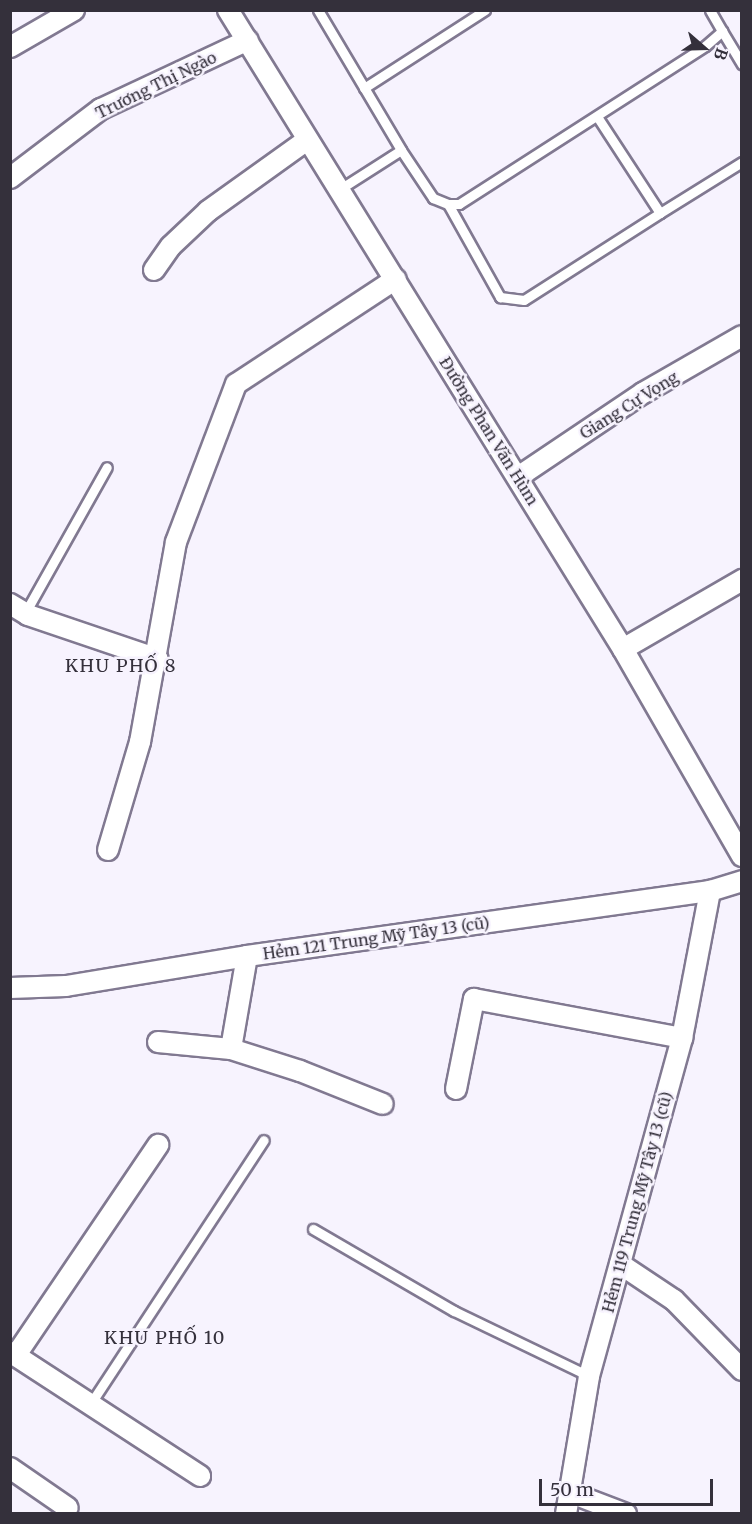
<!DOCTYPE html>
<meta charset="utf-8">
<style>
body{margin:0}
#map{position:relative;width:752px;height:1524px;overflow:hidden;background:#f7f3fe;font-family:Merriweather,serif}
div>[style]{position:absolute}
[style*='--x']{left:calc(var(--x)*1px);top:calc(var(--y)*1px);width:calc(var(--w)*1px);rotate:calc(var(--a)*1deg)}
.roads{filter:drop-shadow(2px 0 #817991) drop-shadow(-2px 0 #817991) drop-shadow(0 2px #817991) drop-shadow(0 -2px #817991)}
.lane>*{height:9px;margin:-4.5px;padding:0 4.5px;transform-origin:4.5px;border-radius:4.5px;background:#fff}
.street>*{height:20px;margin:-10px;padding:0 10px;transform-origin:10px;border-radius:10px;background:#fff}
span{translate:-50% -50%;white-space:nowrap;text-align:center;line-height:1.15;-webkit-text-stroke:5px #f7f3fe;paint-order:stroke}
.street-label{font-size:16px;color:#34303b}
.neighbourhood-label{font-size:18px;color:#34303b;letter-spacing:1.5px}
.frame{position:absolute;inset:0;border:12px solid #34303b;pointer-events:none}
.north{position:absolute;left:674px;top:18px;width:60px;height:60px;-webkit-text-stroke:4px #f7f3fe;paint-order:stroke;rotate:110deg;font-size:16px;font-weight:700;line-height:24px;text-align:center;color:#34303b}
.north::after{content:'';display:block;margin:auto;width:21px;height:27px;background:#34303b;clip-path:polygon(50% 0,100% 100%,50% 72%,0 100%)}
.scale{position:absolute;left:539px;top:1479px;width:174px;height:27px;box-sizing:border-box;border:3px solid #34303b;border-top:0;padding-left:8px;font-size:18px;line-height:21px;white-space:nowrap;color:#34303b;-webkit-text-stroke:4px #f7f3fe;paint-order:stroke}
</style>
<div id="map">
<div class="roads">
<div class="lane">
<div style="--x:318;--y:10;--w:163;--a:59.3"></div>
<div style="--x:401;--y:150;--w:58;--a:56.3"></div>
<div style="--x:433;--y:198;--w:16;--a:22"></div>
<div style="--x:448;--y:204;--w:11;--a:0"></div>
<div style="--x:459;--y:204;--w:292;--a:-32.7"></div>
<div style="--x:705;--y:46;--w:23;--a:-41"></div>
<div style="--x:722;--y:31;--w:24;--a:-120"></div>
<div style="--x:722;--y:31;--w:39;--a:59"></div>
<div style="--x:364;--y:88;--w:144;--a:-32.8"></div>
<div style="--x:340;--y:189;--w:72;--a:-32.6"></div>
<div style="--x:448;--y:204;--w:107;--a:60.8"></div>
<div style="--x:500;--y:297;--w:24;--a:7"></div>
<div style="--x:524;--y:300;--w:161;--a:-32.6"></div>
<div style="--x:660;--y:213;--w:113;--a:-123.1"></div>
<div style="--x:660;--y:213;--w:97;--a:-31.9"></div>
<div style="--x:25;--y:613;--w:167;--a:-60.7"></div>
<div style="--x:313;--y:1229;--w:163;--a:30.2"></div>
<div style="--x:454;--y:1311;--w:150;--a:25.7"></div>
<div style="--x:89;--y:1406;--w:318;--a:-56.7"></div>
</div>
<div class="street">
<div style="--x:228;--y:10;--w:751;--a:58.28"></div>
<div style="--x:623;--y:649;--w:239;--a:60.1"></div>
<div style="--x:10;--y:47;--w:74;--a:-30"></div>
<div style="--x:10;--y:178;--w:114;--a:-37.2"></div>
<div style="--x:101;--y:109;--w:162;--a:-25.1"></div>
<div style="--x:154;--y:270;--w:29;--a:-55"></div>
<div style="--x:171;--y:246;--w:51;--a:-43.4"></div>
<div style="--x:208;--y:211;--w:122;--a:-35.6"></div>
<div style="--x:518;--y:477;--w:151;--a:-33.9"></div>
<div style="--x:643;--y:393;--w:114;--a:-29.9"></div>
<div style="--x:10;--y:604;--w:21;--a:31"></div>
<div style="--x:28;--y:615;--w:137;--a:18.7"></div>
<div style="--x:623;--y:649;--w:138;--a:-30.1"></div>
<div style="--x:108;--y:850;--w:113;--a:-73.5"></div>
<div style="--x:140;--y:742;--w:203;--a:-79.8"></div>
<div style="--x:176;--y:542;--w:169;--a:-69.2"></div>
<div style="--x:236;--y:384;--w:191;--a:-33.3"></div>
<div style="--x:247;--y:956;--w:94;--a:99.8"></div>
<div style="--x:231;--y:1049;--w:72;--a:17.7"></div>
<div style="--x:300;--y:1071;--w:89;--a:21.7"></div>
<div style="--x:10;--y:988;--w:56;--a:-2"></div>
<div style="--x:66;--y:986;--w:183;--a:-9.4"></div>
<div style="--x:247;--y:956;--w:468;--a:-8"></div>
<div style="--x:710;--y:891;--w:34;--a:-17"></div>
<div style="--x:158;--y:1042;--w:73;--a:5.5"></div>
<div style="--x:456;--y:1089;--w:92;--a:-78.7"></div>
<div style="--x:474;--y:999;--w:212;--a:10.6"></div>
<div style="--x:620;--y:1264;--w:65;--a:33.7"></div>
<div style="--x:674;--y:1300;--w:98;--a:45.8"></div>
<div style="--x:10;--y:1352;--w:227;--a:33.1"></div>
<div style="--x:16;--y:1355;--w:254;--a:-55.9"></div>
<div style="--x:10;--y:1468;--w:70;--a:34.6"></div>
<div style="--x:571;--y:1493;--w:59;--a:20.9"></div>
<div style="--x:566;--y:1514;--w:140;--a:-80.5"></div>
<div style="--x:589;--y:1376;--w:351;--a:-74.6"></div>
<div style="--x:682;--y:1038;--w:150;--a:-79.2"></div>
</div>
</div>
<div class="street-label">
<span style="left:156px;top:85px;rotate:-26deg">Trương Thị Ngào</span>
<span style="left:629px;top:405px;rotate:-32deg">Giang Cự Vọng</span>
<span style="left:489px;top:431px;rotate:58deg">Đường Phan Văn Hùm</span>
<span style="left:376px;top:938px;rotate:-8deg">Hẻm 121 Trung Mỹ Tây 13 (cũ)</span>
<span style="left:637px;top:1202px;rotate:-75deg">Hẻm 119 Trung Mỹ Tây 13 (cũ)</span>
</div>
<div class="neighbourhood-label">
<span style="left:121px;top:666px">KHU PHỐ 8</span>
<span style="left:165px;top:1338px">KHU PHỐ 10</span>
</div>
<div class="frame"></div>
<div class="north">B</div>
<div class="scale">50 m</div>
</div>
